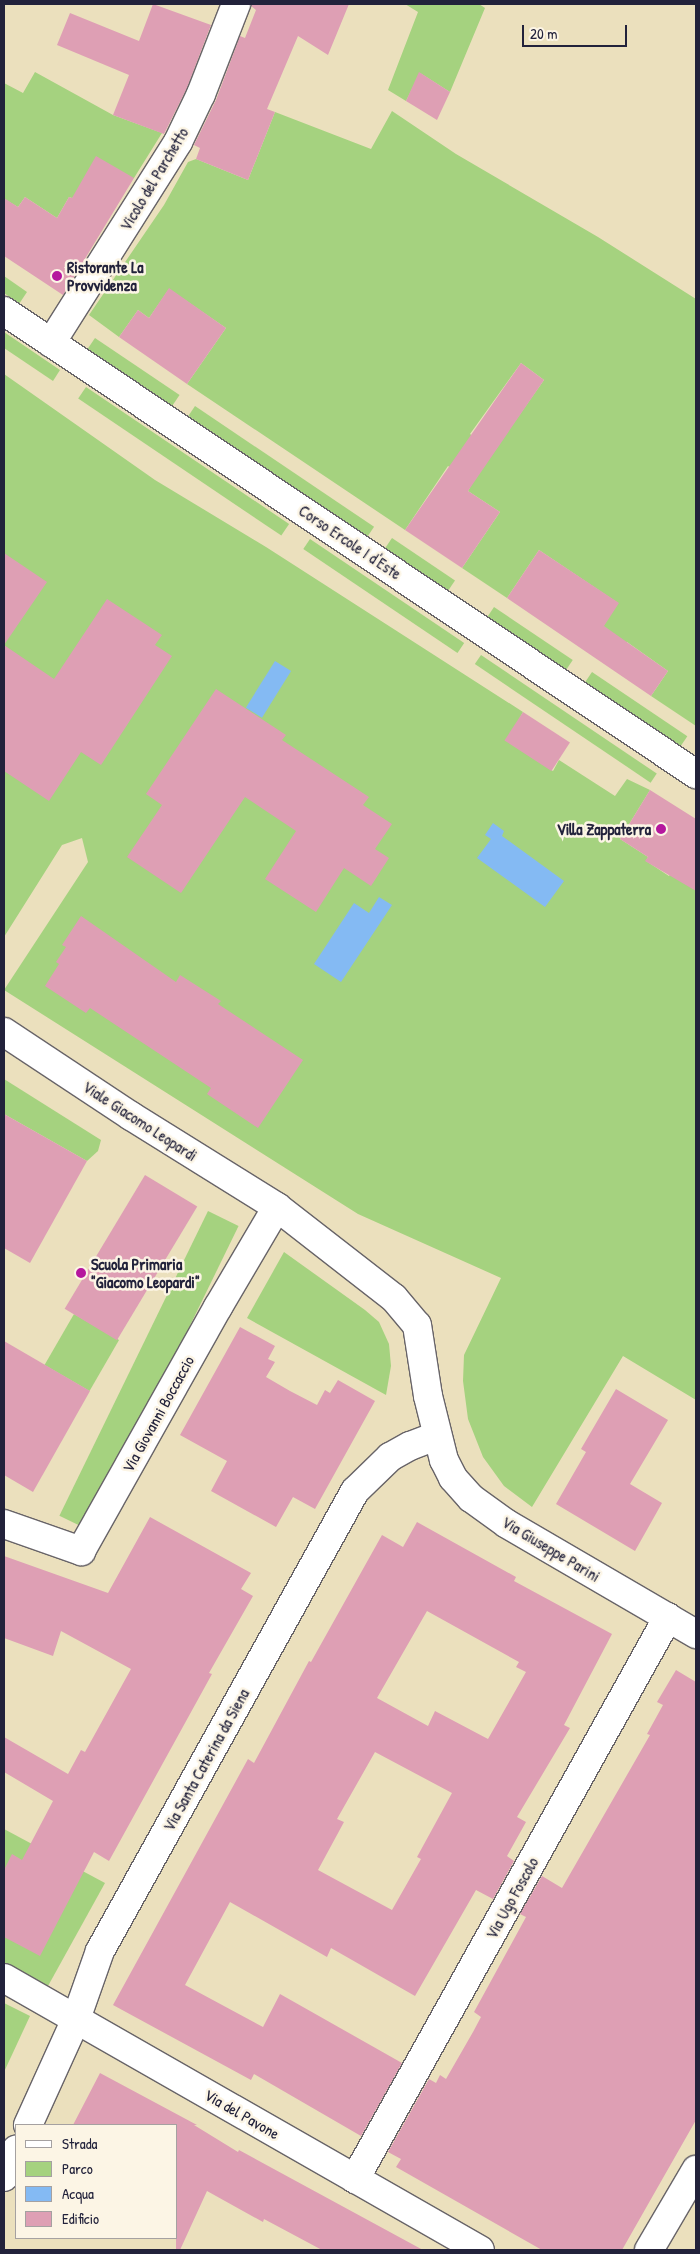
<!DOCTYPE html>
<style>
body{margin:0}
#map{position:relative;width:700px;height:2254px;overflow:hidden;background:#ebe0bd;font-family:"Patrick Hand",sans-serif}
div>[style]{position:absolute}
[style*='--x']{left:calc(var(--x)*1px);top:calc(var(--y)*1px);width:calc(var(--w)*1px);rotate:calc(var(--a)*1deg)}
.green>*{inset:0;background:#a5d27f;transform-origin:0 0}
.water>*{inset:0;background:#84baf3;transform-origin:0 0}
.building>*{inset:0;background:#de9fb4;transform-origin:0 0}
.roads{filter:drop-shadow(1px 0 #686468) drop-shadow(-1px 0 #686468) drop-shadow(0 1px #686468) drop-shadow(0 -1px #686468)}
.street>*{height:28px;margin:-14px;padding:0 14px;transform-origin:14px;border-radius:14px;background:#fff}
.dots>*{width:14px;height:14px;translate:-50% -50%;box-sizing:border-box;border:2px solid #fcf5e5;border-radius:50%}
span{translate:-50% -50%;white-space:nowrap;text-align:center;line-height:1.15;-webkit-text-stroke:5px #fcf5e5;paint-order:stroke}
.street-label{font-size:16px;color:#22223b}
.poi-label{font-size:16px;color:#22223b;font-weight:700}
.left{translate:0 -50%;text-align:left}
.right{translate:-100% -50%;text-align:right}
.frame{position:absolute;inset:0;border:5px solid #22223b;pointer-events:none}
.legend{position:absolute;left:15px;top:2124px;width:162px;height:115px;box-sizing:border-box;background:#fcf5e5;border:1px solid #a5a1a1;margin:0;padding:6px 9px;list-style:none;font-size:15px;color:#22223b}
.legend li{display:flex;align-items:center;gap:10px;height:25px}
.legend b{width:25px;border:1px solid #a5a1a1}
.scale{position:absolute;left:522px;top:25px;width:105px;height:22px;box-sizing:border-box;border:2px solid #22223b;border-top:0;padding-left:6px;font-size:15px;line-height:18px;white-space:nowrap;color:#22223b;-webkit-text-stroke:4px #fcf5e5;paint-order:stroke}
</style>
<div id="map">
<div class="green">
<div style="clip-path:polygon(405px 4px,479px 4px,485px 8px,450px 92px,420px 73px,406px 101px,388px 90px,418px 12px)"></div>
<div style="clip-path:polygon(35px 72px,113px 115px,162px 133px,134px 178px,72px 198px,69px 197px,57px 218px,25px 197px,18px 207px,6px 200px,4px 203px,4px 83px,23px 93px)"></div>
<div style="clip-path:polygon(evenodd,392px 111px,456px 154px,598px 237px,696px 299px,696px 726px,651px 696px,668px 671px,627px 642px,587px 651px,618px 603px,539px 550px,507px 598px,462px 568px,500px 512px,468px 491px,473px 482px,448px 466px,405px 530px,187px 384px,226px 328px,169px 289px,149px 318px,138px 310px,119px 337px,89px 315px,164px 205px,188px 162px,196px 159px,248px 180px,275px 112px,371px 149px,392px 111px,521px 363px,544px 380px,494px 451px,470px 434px,521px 363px)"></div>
<div style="clip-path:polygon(4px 276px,27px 292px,19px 304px,4px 293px)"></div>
<div style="clip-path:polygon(4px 332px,60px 370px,53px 381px,4px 348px)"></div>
<div style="left:95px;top:338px;width:102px;height:13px;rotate:34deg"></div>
<div style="clip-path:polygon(4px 374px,155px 480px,266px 547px,523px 712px,507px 741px,553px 771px,559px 760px,615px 796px,627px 779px,650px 790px,620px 839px,648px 857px,646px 861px,669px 876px,677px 864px,696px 876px,696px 1400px,623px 1356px,532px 1507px,504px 1486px,483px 1457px,468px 1419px,463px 1381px,464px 1355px,501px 1278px,358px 1214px,4px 990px,88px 862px,82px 838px,62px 845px,4px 937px)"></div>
<div style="left:86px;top:387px;width:245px;height:14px;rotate:34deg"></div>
<div style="left:195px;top:406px;width:216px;height:12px;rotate:34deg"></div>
<div style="left:392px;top:538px;width:76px;height:13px;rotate:34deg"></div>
<div style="left:310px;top:539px;width:186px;height:12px;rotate:34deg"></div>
<div style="left:494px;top:607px;width:95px;height:12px;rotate:34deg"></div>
<div style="left:481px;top:655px;width:212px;height:11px;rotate:34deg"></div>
<div style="left:592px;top:672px;width:115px;height:13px;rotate:34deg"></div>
<div style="clip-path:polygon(4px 1079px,101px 1140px,98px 1151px,87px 1161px,4px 1114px)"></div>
<div style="left:208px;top:1211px;width:34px;height:339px;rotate:26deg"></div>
<div style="clip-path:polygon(284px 1252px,365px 1310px,379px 1322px,389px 1344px,391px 1366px,386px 1395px,247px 1318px)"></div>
<div style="left:74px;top:1314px;width:52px;height:59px;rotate:30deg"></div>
<div style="clip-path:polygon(4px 1829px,105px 1883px,48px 1986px,4px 1963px)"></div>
<div style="clip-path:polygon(4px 2003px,30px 2016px,4px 2072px)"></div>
</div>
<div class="water">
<div style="left:275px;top:661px;width:19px;height:55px;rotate:32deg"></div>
<div style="clip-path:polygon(493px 823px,504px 831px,502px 836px,564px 881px,545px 907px,477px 858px,491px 839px,485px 835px)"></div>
<div style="clip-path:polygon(379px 897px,392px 905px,341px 982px,314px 964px,354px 903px,369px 913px)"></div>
</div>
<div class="building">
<div style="clip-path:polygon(153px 4px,211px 25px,187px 88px,164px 134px,113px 115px,129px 75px,57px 45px,70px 13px,139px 41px)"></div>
<div style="clip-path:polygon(251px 4px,349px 4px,328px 55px,298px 36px,267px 109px,275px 112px,248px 180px,196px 159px,200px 148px,194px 145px,216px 100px,240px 36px,245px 38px,256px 10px,251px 6px)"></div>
<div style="clip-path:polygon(419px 72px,450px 92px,437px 120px,406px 101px)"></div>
<div style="clip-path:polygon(96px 156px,134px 178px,63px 295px,4px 256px,4px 198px,18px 207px,25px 197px,57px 218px,69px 197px,72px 198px)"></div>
<div style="clip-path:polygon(169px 288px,226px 328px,187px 384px,119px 337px,138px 310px,149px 318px)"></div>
<div style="clip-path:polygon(521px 363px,544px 380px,468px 491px,500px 512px,462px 568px,405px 530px)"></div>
<div style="clip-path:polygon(539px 550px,619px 603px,604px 626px,668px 671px,651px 696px,507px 598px)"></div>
<div style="clip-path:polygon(4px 553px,47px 582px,4px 645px,54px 679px,107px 599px,162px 635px,155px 645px,172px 656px,101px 765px,81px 752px,49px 801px,4px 771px)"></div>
<div style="clip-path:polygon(216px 689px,286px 735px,282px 740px,369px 797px,363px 805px,392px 824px,375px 849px,389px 858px,371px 886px,344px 868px,316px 912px,265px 879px,296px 831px,245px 797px,181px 893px,127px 857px,162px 805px,146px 794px)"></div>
<div style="left:523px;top:712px;width:56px;height:34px;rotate:33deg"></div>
<div style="clip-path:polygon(650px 790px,696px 819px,696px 891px,645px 861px,648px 857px,620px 839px)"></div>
<div style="clip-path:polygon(81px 916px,176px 982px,180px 975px,221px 1001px,218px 1004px,303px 1060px,258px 1128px,207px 1094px,211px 1088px,90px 1008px,86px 1013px,45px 986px,59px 964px,56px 962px,66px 947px,62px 945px)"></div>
<div style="clip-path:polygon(4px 1114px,87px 1161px,30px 1263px,4px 1248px)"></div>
<div style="left:145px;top:1175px;width:61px;height:156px;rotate:31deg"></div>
<div style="clip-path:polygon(240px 1327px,275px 1346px,268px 1359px,275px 1362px,266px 1377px,290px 1391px,317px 1405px,325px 1390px,330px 1393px,338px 1380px,375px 1401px,315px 1509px,293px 1497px,276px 1527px,211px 1491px,227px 1461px,180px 1435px)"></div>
<div style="clip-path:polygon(4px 1341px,90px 1391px,33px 1492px,4px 1475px)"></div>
<div style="clip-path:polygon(616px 1389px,668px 1420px,630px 1484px,662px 1503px,635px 1551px,556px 1504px,586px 1452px,581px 1449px)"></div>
<div style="clip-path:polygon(150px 1517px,251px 1573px,241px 1589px,253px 1596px,209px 1673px,212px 1674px,109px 1861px,94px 1852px,40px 1956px,4px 1937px,4px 1870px,12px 1854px,22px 1860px,53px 1801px,4px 1772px,4px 1737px,68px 1774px,81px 1750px,85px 1752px,131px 1669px,61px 1631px,53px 1656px,4px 1638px,4px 1556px,108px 1593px)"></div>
<div style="clip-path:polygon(evenodd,417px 1522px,516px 1577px,514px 1581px,612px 1634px,564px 1725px,570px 1728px,517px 1817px,526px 1822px,507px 1856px,514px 1861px,493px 1899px,476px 1890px,415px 1996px,331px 1948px,327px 1957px,230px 1902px,185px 1985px,263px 2027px,280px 1994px,402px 2063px,361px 2136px,254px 2074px,251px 2080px,113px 2005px,248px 1759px,254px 1763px,309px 1661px,311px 1662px,382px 1535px,403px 1547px,417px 1522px,427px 1611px,519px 1662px,516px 1667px,526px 1672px,488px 1739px,435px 1711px,428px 1726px,377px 1698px,427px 1611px,417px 1522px,375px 1752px,452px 1793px,417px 1857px,421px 1859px,392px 1910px,318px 1870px,344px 1822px,337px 1819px,375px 1752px)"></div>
<div style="clip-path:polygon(676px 1670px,696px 1682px,696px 2120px,622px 2250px,542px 2250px,396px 2167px,401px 2159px,388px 2152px,429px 2079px,436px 2083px,440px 2075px,446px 2079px,473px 2032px,481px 2017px,474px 2012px,526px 1917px,520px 1914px,542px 1876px,562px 1888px,650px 1735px,647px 1734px,663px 1705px,657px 1702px)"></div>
<div style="clip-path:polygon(100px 2073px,197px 2125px,194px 2125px,238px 2152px,239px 2150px,423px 2250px,322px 2250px,264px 2219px,263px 2222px,207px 2191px,180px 2250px,176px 2250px,176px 2125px,73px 2125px)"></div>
</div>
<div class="roads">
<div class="street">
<div style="--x:4;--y:311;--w:833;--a:33.79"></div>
<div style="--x:51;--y:343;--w:238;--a:-57.7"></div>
<div style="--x:178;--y:142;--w:53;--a:-64.4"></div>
<div style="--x:201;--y:94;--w:97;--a:-68.7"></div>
<div style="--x:4;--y:1032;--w:152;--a:33.5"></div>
<div style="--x:131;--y:1116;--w:172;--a:31.9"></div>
<div style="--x:277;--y:1207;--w:148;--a:37.9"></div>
<div style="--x:394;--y:1298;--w:35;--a:50"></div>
<div style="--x:417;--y:1325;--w:72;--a:81.2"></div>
<div style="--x:428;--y:1396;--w:66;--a:76"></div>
<div style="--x:444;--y:1460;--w:20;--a:63"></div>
<div style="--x:453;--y:1478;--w:27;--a:48"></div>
<div style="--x:471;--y:1498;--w:44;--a:35.8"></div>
<div style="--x:507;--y:1524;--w:219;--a:30.2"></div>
<div style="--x:4;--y:1524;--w:82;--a:19.3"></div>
<div style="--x:81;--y:1551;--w:280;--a:-60.7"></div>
<div style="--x:218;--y:1307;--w:116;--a:-59.5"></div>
<div style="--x:4;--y:1978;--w:548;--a:29.74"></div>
<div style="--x:28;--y:2125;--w:116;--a:-65.6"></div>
<div style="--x:76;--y:2019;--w:72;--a:-70.6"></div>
<div style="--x:100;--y:1951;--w:526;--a:-61"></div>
<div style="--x:355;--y:1491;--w:49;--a:-44.2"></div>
<div style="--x:390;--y:1457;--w:23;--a:-29"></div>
<div style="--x:410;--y:1446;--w:28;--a:-21"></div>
<div style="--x:4;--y:2177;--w:30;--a:-66"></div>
<div style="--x:355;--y:2179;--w:643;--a:-60.88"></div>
<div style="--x:649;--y:2250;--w:93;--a:-59.6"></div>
</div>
</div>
<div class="dots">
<div style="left:57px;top:276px;background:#b5179e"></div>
<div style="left:661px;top:829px;background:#b5179e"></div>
<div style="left:81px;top:1273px;background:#b5179e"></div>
</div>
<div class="street-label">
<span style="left:154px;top:179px;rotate:-59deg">Vicolo del Parchetto</span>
<span style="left:350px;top:542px;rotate:34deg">Corso Ercole I d'Este</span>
<span style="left:140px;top:1121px;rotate:33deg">Viale Giacomo Leopardi</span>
<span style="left:158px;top:1414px;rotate:-61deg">Via Giovanni Boccaccio</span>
<span style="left:551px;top:1549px;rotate:31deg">Via Giuseppe Parini</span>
<span style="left:206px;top:1760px;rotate:-61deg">Via Santa Caterina da Siena</span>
<span style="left:512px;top:1898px;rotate:-61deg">Via Ugo Foscolo</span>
<span style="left:242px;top:2114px;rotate:30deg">Via del Pavone</span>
</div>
<div class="poi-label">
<span class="left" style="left:67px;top:276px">Ristorante La<br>Provvidenza</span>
<span class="right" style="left:651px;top:829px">Villa Zappaterra</span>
<span class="left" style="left:91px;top:1273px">Scuola Primaria<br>"Giacomo Leopardi"</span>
</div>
<div class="frame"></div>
<ul class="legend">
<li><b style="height:6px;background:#fff"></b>Strada</li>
<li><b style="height:14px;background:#a5d27f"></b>Parco</li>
<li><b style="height:14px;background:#84baf3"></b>Acqua</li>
<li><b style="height:14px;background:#de9fb4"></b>Edificio</li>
</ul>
<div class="scale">20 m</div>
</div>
